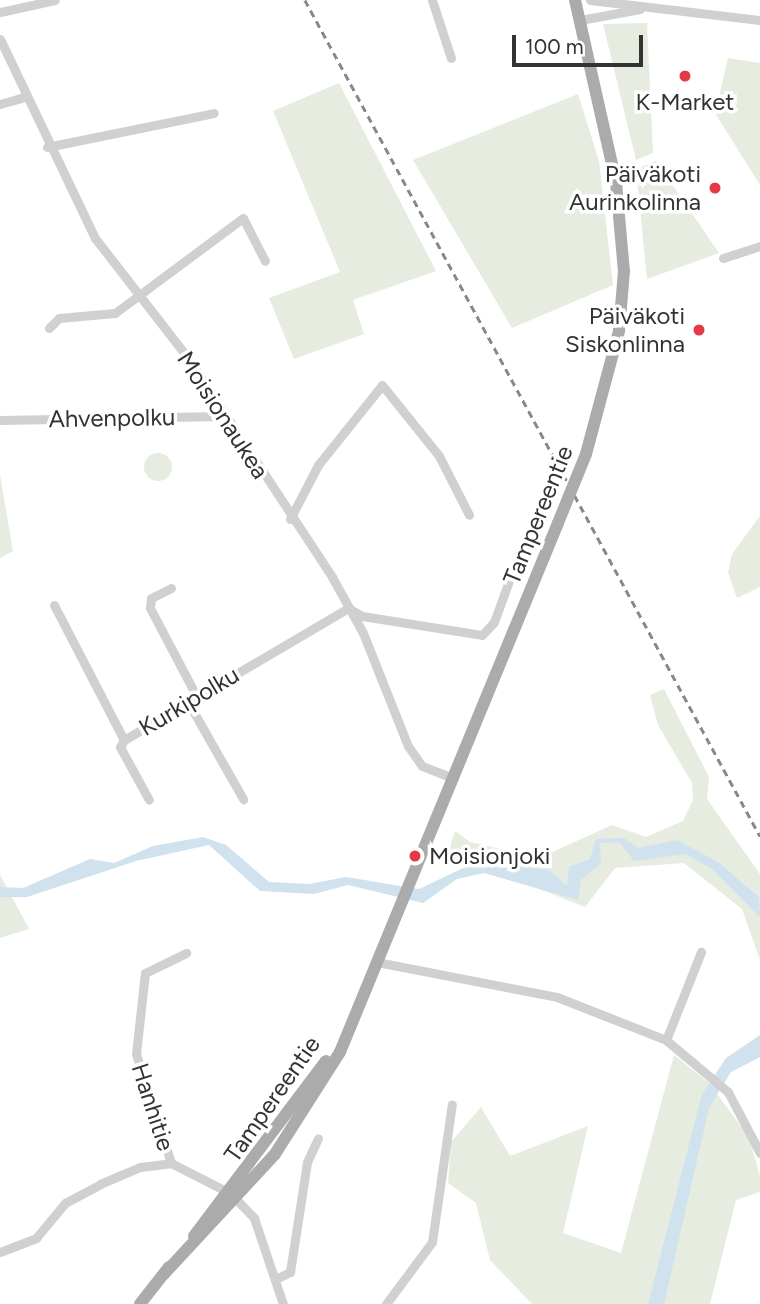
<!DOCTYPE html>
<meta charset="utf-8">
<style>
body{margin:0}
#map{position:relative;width:760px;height:1304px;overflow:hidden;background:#fff;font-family:Figtree,sans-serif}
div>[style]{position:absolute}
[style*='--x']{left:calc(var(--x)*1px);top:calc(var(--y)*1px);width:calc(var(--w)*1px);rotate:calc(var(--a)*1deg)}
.green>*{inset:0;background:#e6ecdf}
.round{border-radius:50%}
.water>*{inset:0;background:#cfe2ee}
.minor>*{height:9px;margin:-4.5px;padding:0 4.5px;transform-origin:4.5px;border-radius:4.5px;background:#d0d0d0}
.major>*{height:12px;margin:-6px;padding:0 6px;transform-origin:6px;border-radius:6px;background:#ababab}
.rail>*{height:2.5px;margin-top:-1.25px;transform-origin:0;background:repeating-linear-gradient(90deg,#888 0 7px,transparent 0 12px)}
.major-bridge>*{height:12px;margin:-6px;padding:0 6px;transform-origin:6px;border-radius:6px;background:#ababab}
.dots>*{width:19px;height:19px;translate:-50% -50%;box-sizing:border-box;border:4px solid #fff;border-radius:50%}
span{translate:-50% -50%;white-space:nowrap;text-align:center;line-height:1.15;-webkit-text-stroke:7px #fff;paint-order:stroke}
.poi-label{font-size:24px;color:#333}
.right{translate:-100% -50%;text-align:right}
.left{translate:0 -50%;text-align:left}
.street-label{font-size:24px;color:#333}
.scale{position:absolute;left:512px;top:35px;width:131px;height:32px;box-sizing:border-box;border:4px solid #333;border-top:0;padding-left:9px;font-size:21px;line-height:24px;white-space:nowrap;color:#333;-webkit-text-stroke:5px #fff;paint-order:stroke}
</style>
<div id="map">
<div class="green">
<div style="clip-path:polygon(647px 23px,653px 153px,636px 160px,603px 24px)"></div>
<div style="clip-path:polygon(728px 58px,760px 63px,760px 185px,715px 113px)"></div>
<div style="clip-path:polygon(339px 83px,436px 271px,353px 300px,364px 334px,294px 359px,269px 298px,340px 272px,273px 111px)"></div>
<div style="clip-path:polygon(578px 94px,599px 161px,613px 285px,512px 328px,413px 160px)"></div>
<div style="clip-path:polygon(656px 161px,719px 253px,647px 279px,636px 169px)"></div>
<div class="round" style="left:144px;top:453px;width:28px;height:28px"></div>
<div style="clip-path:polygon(0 475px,13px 551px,0 558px)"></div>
<div style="clip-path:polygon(760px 516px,760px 587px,737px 598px,728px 572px,732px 554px)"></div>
<div style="clip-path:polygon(664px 689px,709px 777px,707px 799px,760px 874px,760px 960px,742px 909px,684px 863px,615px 868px,585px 907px,448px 853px,455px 831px,470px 842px,539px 858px,612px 825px,646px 837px,683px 821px,693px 800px,692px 783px,658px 725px,650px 695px)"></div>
<div style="clip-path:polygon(0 875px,29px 929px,0 938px)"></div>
<div style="clip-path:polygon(674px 1055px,708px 1082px,749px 1137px,760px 1176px,760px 1192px,736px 1200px,710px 1304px,532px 1304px,490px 1260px,476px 1203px,448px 1183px,451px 1142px,481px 1107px,510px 1156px,588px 1126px,563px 1233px,621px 1253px)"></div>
</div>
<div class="water">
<div style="clip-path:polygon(203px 837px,226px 845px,269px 882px,309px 884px,346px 877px,419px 889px,480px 860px,549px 870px,567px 886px,569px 867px,590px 859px,596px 839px,624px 838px,638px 848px,677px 840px,718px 862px,759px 897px,760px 917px,713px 870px,686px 854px,634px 861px,619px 842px,600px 843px,601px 863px,581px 880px,578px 900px,484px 873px,457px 879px,423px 903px,348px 885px,314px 894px,260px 891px,209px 845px,136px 861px,27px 897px,0 897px,0 887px,23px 888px,90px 859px,114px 863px,153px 846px)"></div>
<div style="clip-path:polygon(760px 1035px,760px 1057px,731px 1072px,709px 1108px,664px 1304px,648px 1304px,702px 1094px,726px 1058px)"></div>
</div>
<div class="minor">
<div style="--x:432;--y:0;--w:61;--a:71.9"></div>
<div style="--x:590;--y:0;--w:171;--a:6.7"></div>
<div style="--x:0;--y:12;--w:56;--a:-12.3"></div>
<div style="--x:580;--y:20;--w:61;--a:-10.4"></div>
<div style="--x:0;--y:39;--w:221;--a:64.5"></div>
<div style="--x:95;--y:238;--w:153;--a:52.2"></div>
<div style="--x:189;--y:359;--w:261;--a:56.7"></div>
<div style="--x:332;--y:577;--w:64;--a:61"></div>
<div style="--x:363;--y:633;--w:122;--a:68.3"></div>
<div style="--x:408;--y:746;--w:24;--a:55"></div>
<div style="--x:422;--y:766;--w:34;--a:21"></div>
<div style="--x:0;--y:104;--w:25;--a:-16"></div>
<div style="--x:47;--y:147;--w:170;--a:-11.5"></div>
<div style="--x:723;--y:258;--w:39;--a:-18"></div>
<div style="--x:49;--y:328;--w:14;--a:-45"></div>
<div style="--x:59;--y:318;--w:56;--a:-5.1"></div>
<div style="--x:115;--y:313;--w:159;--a:-36.6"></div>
<div style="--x:243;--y:218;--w:48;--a:62.9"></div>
<div style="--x:0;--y:420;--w:223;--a:-1"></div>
<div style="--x:290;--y:519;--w:61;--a:-62.6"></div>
<div style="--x:318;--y:465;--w:102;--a:-51.3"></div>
<div style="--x:382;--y:385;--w:91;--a:51.2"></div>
<div style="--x:439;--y:456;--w:66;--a:63"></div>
<div style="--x:171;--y:588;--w:22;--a:153"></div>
<div style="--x:151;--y:598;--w:10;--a:96"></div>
<div style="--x:150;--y:608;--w:101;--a:62.2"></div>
<div style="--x:54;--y:605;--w:152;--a:62.6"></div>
<div style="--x:188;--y:702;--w:112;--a:60.4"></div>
<div style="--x:124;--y:740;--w:260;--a:-30.5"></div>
<div style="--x:348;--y:608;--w:16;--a:30"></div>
<div style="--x:362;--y:616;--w:121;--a:9"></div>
<div style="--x:482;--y:635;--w:18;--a:-47"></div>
<div style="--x:494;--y:622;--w:59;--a:-70"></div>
<div style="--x:124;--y:740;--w:8;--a:120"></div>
<div style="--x:120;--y:747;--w:60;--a:61.3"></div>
<div style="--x:377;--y:962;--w:183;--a:11"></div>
<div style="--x:557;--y:997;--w:117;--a:21.5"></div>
<div style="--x:666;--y:1040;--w:81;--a:40"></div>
<div style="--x:728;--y:1092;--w:69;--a:62.3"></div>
<div style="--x:666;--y:1040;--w:95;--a:-68.3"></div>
<div style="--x:171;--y:1163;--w:114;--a:-107.8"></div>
<div style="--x:136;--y:1054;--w:81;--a:-83.7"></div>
<div style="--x:145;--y:973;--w:46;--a:-26"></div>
<div style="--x:0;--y:1252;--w:39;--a:-21"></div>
<div style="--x:36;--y:1238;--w:45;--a:-50.4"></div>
<div style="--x:65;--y:1203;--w:40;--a:-28"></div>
<div style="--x:100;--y:1184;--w:43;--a:-23"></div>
<div style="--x:140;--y:1167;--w:31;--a:-7"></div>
<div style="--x:171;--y:1163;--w:66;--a:27"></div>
<div style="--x:230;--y:1193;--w:35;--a:46"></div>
<div style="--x:254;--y:1218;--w:91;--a:71.4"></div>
<div style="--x:276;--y:1279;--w:16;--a:-27"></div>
<div style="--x:290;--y:1272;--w:111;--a:-81.2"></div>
<div style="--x:307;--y:1162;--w:26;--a:-65"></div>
<div style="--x:386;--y:1304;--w:77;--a:-53.4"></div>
<div style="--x:432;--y:1242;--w:139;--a:-81.8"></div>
</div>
<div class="major">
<div style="--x:575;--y:0;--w:187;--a:77.3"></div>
<div style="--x:616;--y:182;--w:89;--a:84.9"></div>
<div style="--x:624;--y:271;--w:60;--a:94.8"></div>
<div style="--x:619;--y:331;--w:127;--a:105"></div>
<div style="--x:194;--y:1236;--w:219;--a:-53"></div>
<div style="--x:164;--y:1274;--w:163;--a:-47.2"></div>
<div style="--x:275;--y:1154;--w:121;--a:-57.5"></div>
<div style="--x:340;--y:1052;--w:572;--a:-67.6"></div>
<div style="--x:140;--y:1304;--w:47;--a:-51.9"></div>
</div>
<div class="rail">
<div style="--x:305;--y:0;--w:952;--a:61.44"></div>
</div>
<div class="major-bridge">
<div style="--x:558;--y:523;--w:74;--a:-67.9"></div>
</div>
<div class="dots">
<div style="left:685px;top:76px;background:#e63946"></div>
<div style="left:715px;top:188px;background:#e63946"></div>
<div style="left:699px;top:330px;background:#e63946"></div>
<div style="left:415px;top:856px;background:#e63946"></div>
</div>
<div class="poi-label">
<span style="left:685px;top:102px">K-Market</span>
<span class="right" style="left:701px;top:188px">Päiväkoti<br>Aurinkolinna</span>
<span class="right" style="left:685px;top:330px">Päiväkoti<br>Siskonlinna</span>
<span class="left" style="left:429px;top:856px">Moisionjoki</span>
</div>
<div class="street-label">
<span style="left:223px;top:415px;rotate:57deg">Moisionaukea</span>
<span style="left:112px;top:418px;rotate:-1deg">Ahvenpolku</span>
<span style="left:538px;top:515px;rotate:-68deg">Tampereentie</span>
<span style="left:189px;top:701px;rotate:-31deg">Kurkipolku</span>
<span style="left:272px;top:1099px;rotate:-55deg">Tampereentie</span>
<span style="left:153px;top:1107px;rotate:72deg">Hanhitie</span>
</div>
<div class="scale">100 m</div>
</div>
